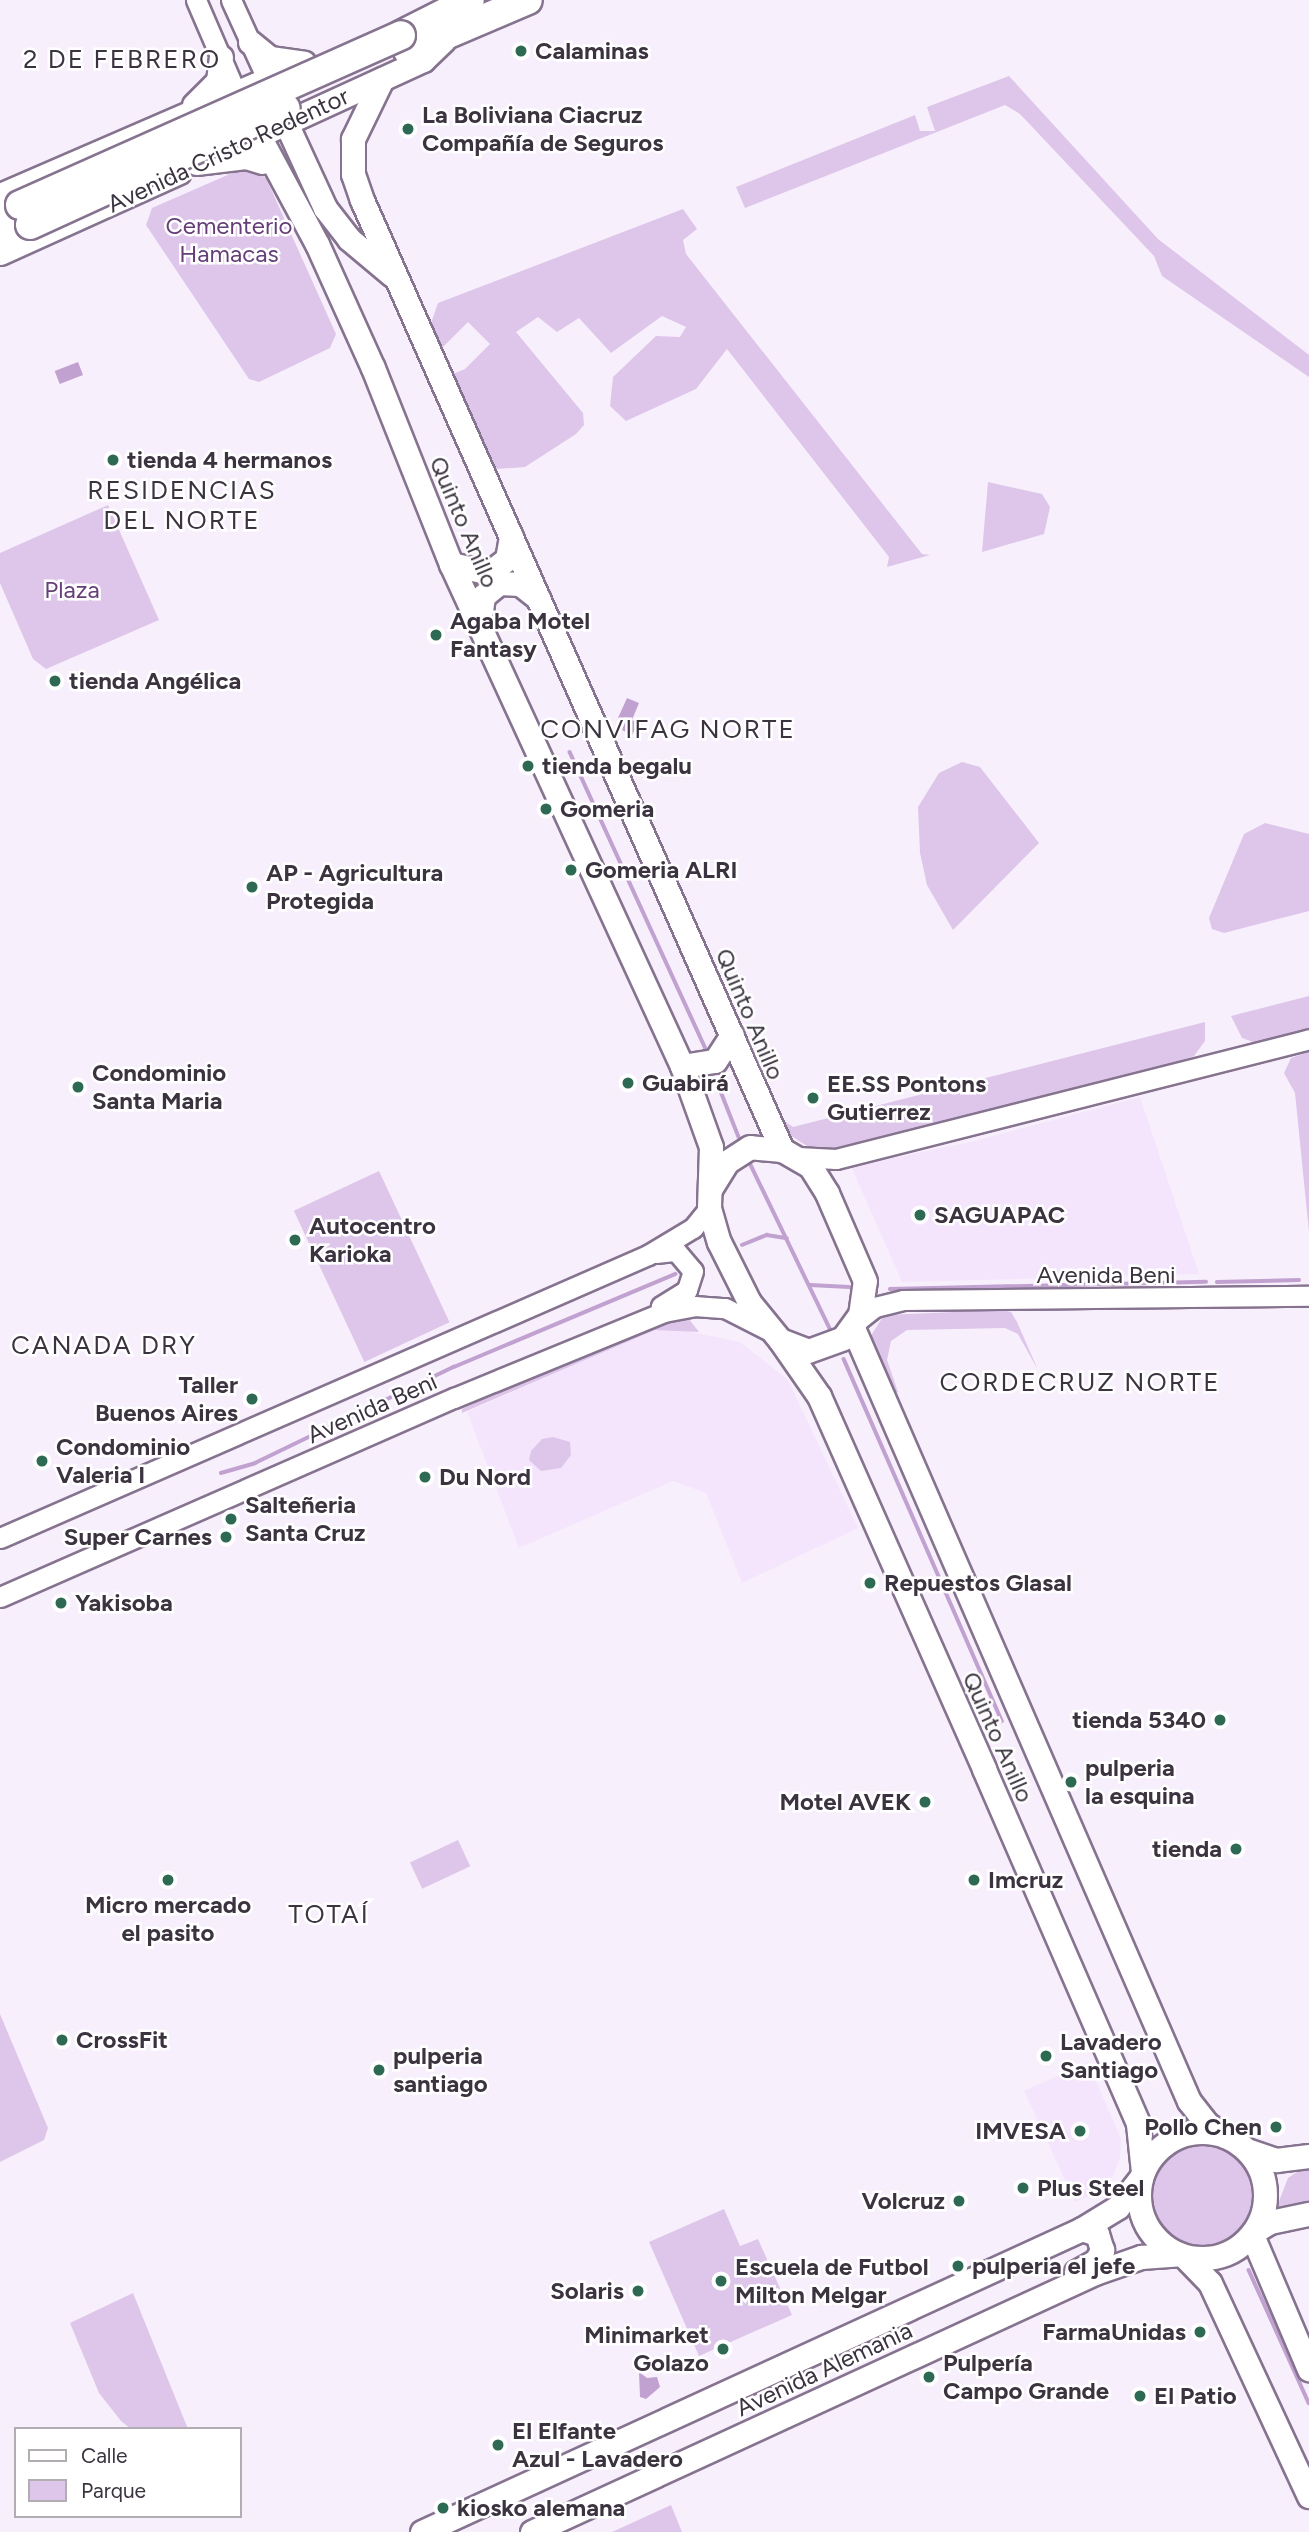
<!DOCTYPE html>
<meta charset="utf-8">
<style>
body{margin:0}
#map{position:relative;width:1309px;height:2532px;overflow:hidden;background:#f8effc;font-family:Figtree,sans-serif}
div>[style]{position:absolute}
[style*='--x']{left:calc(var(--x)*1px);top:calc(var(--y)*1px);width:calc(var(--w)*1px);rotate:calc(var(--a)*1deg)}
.built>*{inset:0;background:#f4e5fc}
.green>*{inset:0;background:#ddc6ea;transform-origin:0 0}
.round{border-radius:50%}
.water>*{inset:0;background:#c0a1d0;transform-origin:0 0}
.stream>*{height:3.5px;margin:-1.75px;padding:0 1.75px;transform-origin:1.75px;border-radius:1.75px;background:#c0a1d0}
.roads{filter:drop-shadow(2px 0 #86738f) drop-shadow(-2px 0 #86738f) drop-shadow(0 2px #86738f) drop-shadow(0 -2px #86738f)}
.minor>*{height:19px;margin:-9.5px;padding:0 9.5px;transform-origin:9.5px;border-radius:9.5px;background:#fff}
.major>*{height:23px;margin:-11.5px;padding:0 11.5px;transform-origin:11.5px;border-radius:11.5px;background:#fff}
.major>.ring{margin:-11.5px;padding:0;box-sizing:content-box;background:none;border:23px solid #fff;border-radius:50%}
.highway>*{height:28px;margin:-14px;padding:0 14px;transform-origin:14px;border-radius:14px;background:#fff}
.bridges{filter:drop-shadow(2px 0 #86738f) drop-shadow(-2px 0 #86738f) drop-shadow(0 2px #86738f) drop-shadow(0 -2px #86738f)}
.highway-bridge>*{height:28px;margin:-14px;padding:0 14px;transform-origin:14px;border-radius:14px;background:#fff}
.dots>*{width:19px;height:19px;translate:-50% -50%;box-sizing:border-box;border:4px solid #fff;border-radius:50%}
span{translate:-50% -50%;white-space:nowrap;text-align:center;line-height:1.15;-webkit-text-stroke:5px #fff;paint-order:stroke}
.poi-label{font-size:24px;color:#3b333f;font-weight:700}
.left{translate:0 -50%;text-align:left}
.right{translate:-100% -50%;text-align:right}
.street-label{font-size:24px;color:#3b333f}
.park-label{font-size:24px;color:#653e78}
.neighbourhood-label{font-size:26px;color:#3b333f;letter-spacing:2px}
.legend{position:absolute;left:14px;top:2427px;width:228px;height:91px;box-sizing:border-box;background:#fff;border:2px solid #b1adb2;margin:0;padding:9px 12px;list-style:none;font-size:21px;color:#3b333f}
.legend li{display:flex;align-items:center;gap:14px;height:35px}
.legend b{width:35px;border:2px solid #b1adb2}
</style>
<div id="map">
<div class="built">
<div style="clip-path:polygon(1140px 1097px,1199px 1274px,902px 1282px,851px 1167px,974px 1141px)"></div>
<div style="clip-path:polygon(677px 1329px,740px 1342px,788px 1380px,858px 1528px,742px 1583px,706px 1493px,673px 1481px,519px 1548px,467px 1412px,655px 1330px)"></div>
<div style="clip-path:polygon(1088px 2062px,1121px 2139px,1120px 2159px,1112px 2177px,1096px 2192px,1075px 2202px,1024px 2091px)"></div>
</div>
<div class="green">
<div style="clip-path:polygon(1009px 76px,1158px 239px,1309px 355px,1309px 377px,1162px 276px,1154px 256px,1020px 114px,1005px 105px,745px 208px,736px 187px,915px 115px,920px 131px,935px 131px,927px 107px)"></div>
<div style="clip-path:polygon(239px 170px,257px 172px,266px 178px,336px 334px,330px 348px,259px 382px,249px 379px,146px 225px,152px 208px)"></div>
<div style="clip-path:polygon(683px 209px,697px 229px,683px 240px,686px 254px,922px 554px,930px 555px,887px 567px,889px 557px,727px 349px,696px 389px,626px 421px,610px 406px,613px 377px,656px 336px,680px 337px,686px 327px,662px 316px,611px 353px,579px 318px,557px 332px,538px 317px,516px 332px,583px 413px,584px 425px,576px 434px,525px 467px,496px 469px,453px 374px,465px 369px,490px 344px,468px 322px,443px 347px,440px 345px,431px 323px,438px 303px)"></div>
<div style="clip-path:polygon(988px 482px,1042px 494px,1050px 507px,1044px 534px,982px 552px)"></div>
<div style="clip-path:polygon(108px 505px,159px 620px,46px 669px,33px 659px,0 583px,0 553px)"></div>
<div style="clip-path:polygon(962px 762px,980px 767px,1039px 843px,953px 930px,927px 885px,920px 853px,918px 807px,939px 773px)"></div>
<div style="clip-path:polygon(1265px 823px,1309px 834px,1309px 911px,1224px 933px,1212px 929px,1209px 918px,1244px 834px)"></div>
<div style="clip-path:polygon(1309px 996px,1309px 1032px,1256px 1043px,1242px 1038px,1231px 1016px)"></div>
<div style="clip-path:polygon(1205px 1022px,1205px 1041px,1194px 1056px,1172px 1064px,835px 1148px,807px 1146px,782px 1130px,780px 1118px,793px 1127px)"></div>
<div style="clip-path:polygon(1309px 1052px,1309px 1232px,1295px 1093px,1284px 1073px,1291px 1058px)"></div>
<div style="left:379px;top:1171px;width:167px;height:94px;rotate:65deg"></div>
<div style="clip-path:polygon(1002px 1310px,1011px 1312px,1017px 1322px,1038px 1370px,1018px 1334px,1005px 1328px,907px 1330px,891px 1341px,887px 1360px,898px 1392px,893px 1394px,871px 1348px,872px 1334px,884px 1315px)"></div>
<div style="clip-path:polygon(685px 1314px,699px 1332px,655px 1330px,462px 1413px,462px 1409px,548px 1368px)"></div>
<div style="clip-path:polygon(553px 1437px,570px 1442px,571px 1455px,561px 1468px,541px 1471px,529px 1460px,531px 1451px,542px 1439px)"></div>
<div style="left:458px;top:1840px;width:29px;height:53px;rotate:65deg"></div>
<div style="clip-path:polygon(0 2014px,48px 2128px,44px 2140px,0 2162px)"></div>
<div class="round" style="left:1148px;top:2139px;width:110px;height:110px"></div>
<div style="clip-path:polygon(1309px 2164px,1309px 2203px,1276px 2209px,1288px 2178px)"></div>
<div style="clip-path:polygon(724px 2209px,740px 2246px,758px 2239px,792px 2315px,699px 2356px,649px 2242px)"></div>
<div style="clip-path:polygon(133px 2293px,188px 2429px,131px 2429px,121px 2421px,99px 2393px,70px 2323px)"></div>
<div style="clip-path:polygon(671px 2505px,682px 2532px,612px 2532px)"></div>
</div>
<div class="water">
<div style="left:78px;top:362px;width:14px;height:25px;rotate:69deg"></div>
<div style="clip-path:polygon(627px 698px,639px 703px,632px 720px,638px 723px,632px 735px,622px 730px,625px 722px,618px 718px)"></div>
<div style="clip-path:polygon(639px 2372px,647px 2378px,657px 2377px,660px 2387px,646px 2399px,640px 2397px)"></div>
</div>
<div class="stream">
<div style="--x:570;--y:752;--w:331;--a:65.4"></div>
<div style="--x:716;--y:1079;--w:62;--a:68.4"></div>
<div style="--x:750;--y:1163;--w:189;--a:64.2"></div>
<div style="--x:742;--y:1245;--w:27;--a:-22"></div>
<div style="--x:767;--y:1235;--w:20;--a:9"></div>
<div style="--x:1217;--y:1282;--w:82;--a:-1.4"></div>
<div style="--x:810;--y:1285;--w:39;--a:3"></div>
<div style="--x:890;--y:1289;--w:316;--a:-1.3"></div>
<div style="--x:844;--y:1359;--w:395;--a:66.4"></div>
<div style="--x:221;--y:1473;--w:35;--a:-16"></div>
<div style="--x:255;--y:1463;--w:221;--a:-25.8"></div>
<div style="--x:454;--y:1367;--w:240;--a:-22.8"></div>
<div style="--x:1249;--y:2270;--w:146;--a:65.7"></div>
</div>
<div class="roads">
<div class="minor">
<div style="--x:196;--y:0;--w:101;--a:66.7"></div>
<div style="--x:231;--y:0;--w:87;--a:65.5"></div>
<div style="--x:798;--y:1157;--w:38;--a:3"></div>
<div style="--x:836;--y:1159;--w:488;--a:-14.2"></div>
<div style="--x:656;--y:1253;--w:20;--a:-6"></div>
<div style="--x:676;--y:1251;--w:26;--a:50"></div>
<div style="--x:693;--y:1271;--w:20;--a:108"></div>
<div style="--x:687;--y:1290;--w:31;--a:148"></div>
<div style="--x:857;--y:1321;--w:23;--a:-38"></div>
<div style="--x:875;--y:1307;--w:29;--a:-14"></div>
<div style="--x:903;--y:1300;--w:406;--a:-0.6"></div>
<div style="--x:0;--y:1538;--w:707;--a:-23.59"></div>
<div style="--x:648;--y:1255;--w:52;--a:-31"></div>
<div style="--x:693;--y:1228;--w:26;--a:-51"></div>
<div style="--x:0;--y:1597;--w:496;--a:-23.7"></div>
<div style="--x:454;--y:1398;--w:227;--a:-22.3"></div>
<div style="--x:664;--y:1312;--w:31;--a:-11"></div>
<div style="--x:694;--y:1306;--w:31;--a:4"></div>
<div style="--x:725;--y:1308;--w:48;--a:27.1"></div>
</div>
<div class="major">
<div style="--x:250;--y:42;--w:26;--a:39"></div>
<div style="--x:270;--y:58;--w:34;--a:8"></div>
<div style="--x:382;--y:79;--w:67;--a:115.8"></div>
<div style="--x:353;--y:139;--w:35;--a:90"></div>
<div style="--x:353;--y:174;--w:28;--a:71"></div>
<div style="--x:362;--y:200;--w:1039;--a:66.15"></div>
<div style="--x:236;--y:93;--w:171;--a:61.8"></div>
<div style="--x:317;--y:244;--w:136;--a:65.7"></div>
<div style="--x:373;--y:368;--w:211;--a:68.3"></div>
<div style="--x:451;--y:564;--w:553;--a:65.29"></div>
<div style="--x:682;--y:1066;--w:86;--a:70.3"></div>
<div style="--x:711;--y:1147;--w:61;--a:91.9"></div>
<div style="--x:709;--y:1208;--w:35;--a:74"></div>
<div style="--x:719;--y:1242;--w:67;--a:63.4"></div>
<div style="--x:749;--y:1302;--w:49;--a:50.8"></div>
<div style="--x:780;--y:1340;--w:30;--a:21"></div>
<div style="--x:808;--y:1351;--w:37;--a:-20"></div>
<div style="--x:843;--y:1338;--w:29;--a:-54"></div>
<div style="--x:860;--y:1315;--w:34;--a:-82"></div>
<div style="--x:865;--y:1281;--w:96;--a:-113.4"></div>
<div style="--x:827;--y:1193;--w:32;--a:-122"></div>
<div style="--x:810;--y:1166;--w:32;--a:-150"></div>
<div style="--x:782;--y:1150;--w:32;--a:-175"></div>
<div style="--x:750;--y:1147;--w:27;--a:147"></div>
<div style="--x:727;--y:1162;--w:31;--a:122"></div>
<div style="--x:194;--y:105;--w:34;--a:-45"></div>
<div style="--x:218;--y:81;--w:24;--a:-83"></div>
<div style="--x:280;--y:110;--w:108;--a:65.3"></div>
<div style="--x:325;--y:208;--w:39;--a:52"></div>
<div style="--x:349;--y:239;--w:56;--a:39.9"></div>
<div style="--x:242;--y:143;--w:199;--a:-24.6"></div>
<div style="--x:423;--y:60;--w:29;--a:-44"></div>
<div style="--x:196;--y:163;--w:50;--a:-6.8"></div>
<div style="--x:246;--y:157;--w:17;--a:17"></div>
<div style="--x:0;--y:195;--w:327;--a:-23.4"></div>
<div style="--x:0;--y:253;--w:196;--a:-24.3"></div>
<div style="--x:451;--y:564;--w:39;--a:13"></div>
<div style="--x:489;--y:573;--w:23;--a:-38"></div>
<div style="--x:507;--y:559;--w:23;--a:-80"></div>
<div style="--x:479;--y:625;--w:29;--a:-82"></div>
<div style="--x:483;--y:596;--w:21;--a:-39"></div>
<div style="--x:499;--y:583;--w:21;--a:3"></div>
<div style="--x:520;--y:584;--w:23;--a:38"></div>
<div style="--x:682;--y:1066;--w:33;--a:-9"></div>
<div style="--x:715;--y:1061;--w:31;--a:-57"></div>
<div style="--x:853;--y:1328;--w:843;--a:66.51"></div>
<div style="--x:1189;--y:2101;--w:29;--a:52"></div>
<div style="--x:1207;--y:2124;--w:22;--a:34"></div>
<div style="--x:782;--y:1343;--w:65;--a:55.1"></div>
<div style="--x:819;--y:1396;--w:408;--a:66.1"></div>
<div style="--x:984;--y:1769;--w:387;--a:66.5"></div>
<div style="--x:1138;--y:2124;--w:48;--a:84.1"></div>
<div class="ring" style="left:1139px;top:2132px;width:103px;height:103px"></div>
<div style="--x:1247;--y:2150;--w:31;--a:19"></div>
<div style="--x:1276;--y:2160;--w:33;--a:-7"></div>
<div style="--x:1255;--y:2231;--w:17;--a:-31"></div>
<div style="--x:1270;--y:2222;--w:40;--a:-12"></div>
<div style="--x:1252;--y:2235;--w:146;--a:67"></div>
<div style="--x:1184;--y:2256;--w:37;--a:46"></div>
<div style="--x:1210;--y:2283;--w:235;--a:65.1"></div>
<div style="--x:1076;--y:2272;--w:23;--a:-29"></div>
<div style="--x:1096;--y:2261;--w:13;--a:-61"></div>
<div style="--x:1102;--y:2250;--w:17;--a:-107"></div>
<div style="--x:1097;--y:2234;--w:16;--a:-162"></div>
<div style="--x:422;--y:2532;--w:726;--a:-24.66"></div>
<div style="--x:1082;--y:2229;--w:42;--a:-31.4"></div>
<div style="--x:1118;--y:2207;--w:37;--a:-52"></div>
<div style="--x:532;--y:2532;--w:620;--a:-24.7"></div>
<div style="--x:1095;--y:2273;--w:49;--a:-19.2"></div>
<div style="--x:1141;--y:2257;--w:39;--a:-4"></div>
</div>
<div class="highway">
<div style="--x:401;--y:35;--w:77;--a:-26.9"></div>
<div style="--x:408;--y:51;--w:130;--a:-23"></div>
<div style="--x:0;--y:212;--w:21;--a:-19"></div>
<div style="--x:0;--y:241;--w:34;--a:-28"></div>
</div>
</div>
<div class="bridges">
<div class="highway-bridge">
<div style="--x:20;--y:205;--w:417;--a:-24"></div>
<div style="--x:30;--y:225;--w:281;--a:-24.6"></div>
</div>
</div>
<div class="dots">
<div style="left:521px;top:51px;background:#2d6953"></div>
<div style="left:408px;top:129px;background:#2d6953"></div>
<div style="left:113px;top:460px;background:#2d6953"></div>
<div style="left:436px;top:635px;background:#2d6953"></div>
<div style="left:55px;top:681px;background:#2d6953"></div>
<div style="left:528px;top:766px;background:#2d6953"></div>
<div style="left:546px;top:809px;background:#2d6953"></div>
<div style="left:571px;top:870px;background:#2d6953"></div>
<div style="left:252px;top:887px;background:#2d6953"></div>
<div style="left:628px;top:1083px;background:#2d6953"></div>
<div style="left:78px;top:1087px;background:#2d6953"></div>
<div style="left:813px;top:1098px;background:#2d6953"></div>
<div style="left:920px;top:1215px;background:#2d6953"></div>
<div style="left:295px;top:1240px;background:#2d6953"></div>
<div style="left:252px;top:1399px;background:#2d6953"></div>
<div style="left:42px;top:1461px;background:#2d6953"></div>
<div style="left:425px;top:1477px;background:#2d6953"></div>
<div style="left:231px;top:1519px;background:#2d6953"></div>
<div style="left:226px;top:1537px;background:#2d6953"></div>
<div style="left:870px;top:1583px;background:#2d6953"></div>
<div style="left:61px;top:1603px;background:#2d6953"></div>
<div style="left:1220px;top:1720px;background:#2d6953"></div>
<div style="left:1071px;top:1782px;background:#2d6953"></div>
<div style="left:925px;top:1802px;background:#2d6953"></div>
<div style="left:1236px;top:1849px;background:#2d6953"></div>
<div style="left:168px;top:1880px;background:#2d6953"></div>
<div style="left:974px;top:1880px;background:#2d6953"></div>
<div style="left:62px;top:2040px;background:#2d6953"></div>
<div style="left:1046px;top:2056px;background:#2d6953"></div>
<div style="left:379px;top:2070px;background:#2d6953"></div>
<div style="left:1276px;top:2127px;background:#2d6953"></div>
<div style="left:1080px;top:2131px;background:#2d6953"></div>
<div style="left:1023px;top:2188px;background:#2d6953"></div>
<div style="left:959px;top:2201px;background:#2d6953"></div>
<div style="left:958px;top:2266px;background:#2d6953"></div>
<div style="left:721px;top:2281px;background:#2d6953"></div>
<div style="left:638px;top:2291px;background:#2d6953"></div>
<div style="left:1200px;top:2332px;background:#2d6953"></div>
<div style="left:723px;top:2349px;background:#2d6953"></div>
<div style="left:929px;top:2377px;background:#2d6953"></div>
<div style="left:1140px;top:2396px;background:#2d6953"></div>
<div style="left:498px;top:2445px;background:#2d6953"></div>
<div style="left:443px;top:2508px;background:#2d6953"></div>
</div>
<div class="poi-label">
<span class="left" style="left:535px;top:51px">Calaminas</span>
<span class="left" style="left:422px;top:129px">La Boliviana Ciacruz<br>Compañía de Seguros</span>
<span class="left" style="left:127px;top:460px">tienda 4 hermanos</span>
<span class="left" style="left:450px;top:635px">Agaba Motel<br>Fantasy</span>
<span class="left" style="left:69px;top:681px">tienda Angélica</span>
<span class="left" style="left:542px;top:766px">tienda begalu</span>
<span class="left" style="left:560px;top:809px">Gomeria</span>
<span class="left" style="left:585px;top:870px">Gomeria ALRI</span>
<span class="left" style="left:266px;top:887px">AP - Agricultura<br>Protegida</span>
<span class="left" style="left:92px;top:1087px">Condominio<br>Santa Maria</span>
<span class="left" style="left:642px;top:1083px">Guabirá</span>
<span class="left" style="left:827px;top:1098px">EE.SS Pontons<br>Gutierrez</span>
<span class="left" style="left:934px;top:1215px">SAGUAPAC</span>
<span class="left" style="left:309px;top:1240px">Autocentro<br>Karioka</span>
<span class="right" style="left:238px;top:1399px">Taller<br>Buenos Aires</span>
<span class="left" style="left:56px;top:1461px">Condominio<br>Valeria I</span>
<span class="left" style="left:439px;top:1477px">Du Nord</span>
<span class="left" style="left:245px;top:1519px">Salteñeria<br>Santa Cruz</span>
<span class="right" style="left:212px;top:1537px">Super Carnes</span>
<span class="left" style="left:884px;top:1583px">Repuestos Glasal</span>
<span class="left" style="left:75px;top:1603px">Yakisoba</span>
<span class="right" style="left:1206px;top:1720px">tienda 5340</span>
<span class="left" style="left:1085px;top:1782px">pulperia<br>la esquina</span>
<span class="right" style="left:911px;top:1802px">Motel AVEK</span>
<span class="right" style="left:1222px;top:1849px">tienda</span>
<span class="left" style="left:988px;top:1880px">Imcruz</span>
<span style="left:168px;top:1919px">Micro mercado<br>el pasito</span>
<span class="left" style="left:76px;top:2040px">CrossFit</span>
<span class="left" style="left:1060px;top:2056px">Lavadero<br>Santiago</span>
<span class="left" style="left:393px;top:2070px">pulperia<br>santiago</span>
<span class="right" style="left:1262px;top:2127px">Pollo Chen</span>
<span class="right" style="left:1066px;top:2131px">IMVESA</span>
<span class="left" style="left:1037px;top:2188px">Plus Steel</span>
<span class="right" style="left:945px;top:2201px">Volcruz</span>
<span class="left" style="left:972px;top:2266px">pulperia el jefe</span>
<span class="left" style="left:735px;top:2281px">Escuela de Futbol<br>Milton Melgar</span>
<span class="right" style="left:624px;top:2291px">Solaris</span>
<span class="right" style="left:1186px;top:2332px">FarmaUnidas</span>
<span class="right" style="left:709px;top:2349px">Minimarket<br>Golazo</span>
<span class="left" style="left:943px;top:2377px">Pulpería<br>Campo Grande</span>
<span class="left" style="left:1154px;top:2396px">El Patio</span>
<span class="left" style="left:512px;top:2445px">El Elfante<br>Azul - Lavadero</span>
<span class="left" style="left:457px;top:2508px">kiosko alemana</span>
</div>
<div class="street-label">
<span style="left:228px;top:150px;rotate:-25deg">Avenida Cristo Redentor</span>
<span style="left:464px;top:522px;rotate:67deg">Quinto Anillo</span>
<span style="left:750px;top:1014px;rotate:67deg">Quinto Anillo</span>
<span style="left:1106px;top:1275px">Avenida Beni</span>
<span style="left:372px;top:1408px;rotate:-24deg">Avenida Beni</span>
<span style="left:998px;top:1737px;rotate:66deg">Quinto Anillo</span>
<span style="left:824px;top:2369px;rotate:-25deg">Avenida Alemania</span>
</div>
<div class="park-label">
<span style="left:229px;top:240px">Cementerio<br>Hamacas</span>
<span style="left:72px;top:590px">Plaza</span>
</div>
<div class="neighbourhood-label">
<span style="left:122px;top:60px">2 DE FEBRERO</span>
<span style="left:182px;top:506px">RESIDENCIAS<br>DEL NORTE</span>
<span style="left:668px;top:730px">CONVIFAG NORTE</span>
<span style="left:104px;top:1346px">CANADA DRY</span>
<span style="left:1080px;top:1383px">CORDECRUZ NORTE</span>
<span style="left:329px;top:1915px">TOTAÍ</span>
</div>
<ul class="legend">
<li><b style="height:9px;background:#fff"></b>Calle</li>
<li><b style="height:19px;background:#ddc6ea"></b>Parque</li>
</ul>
</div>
